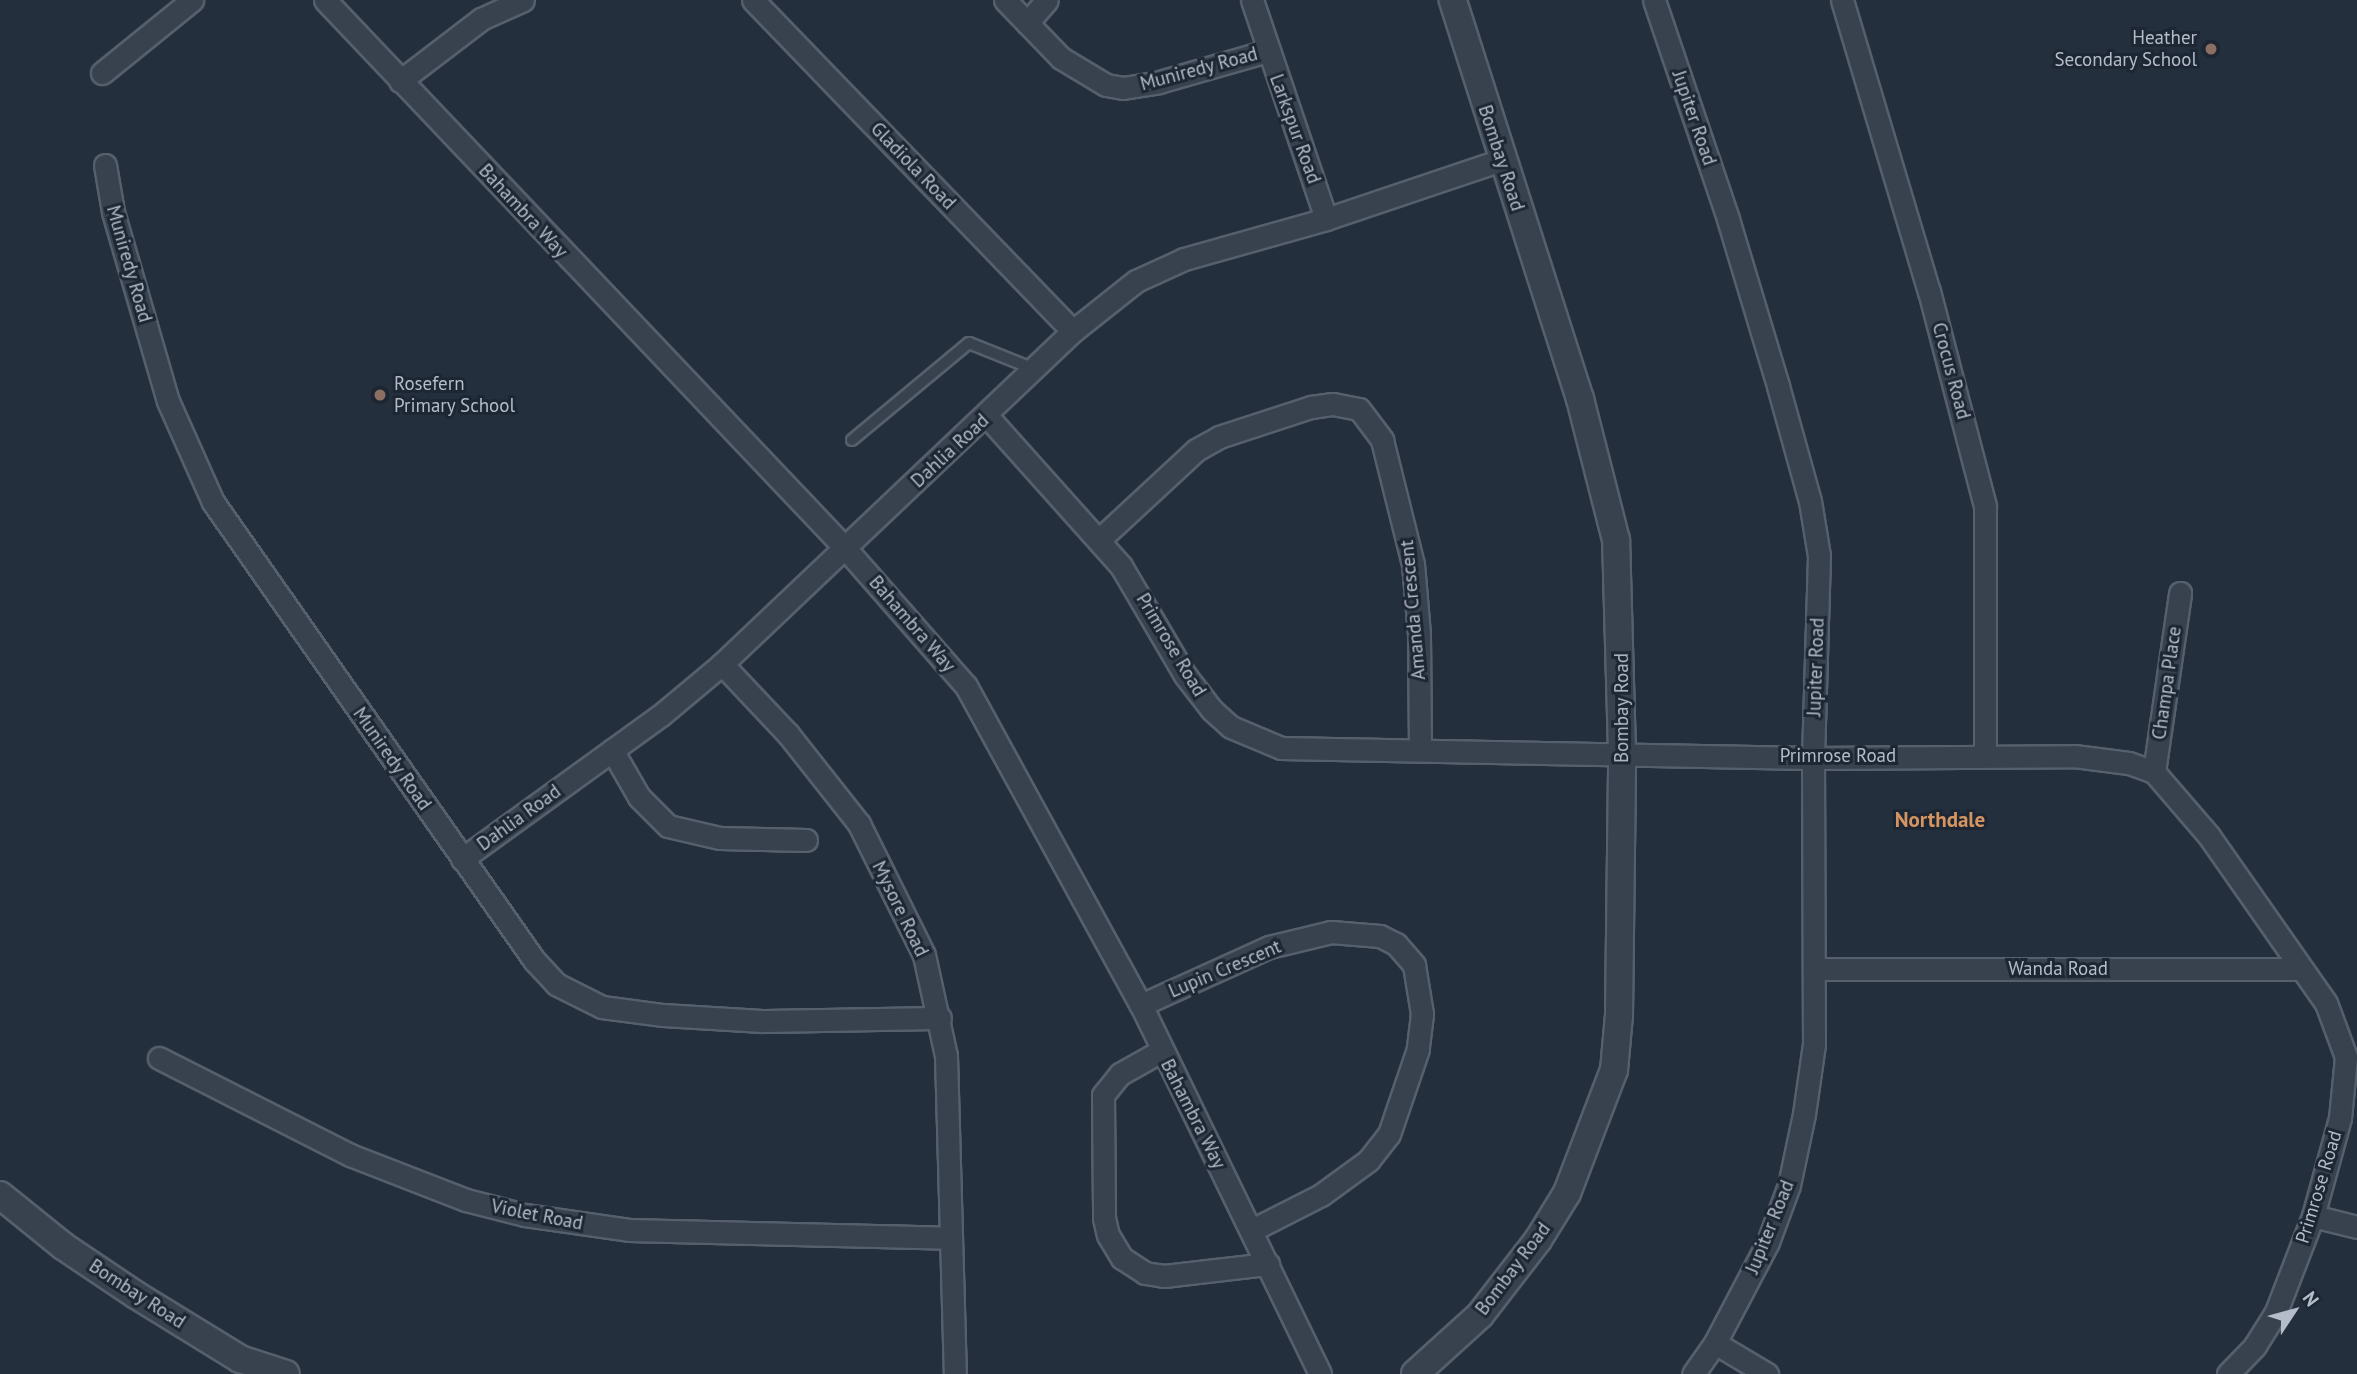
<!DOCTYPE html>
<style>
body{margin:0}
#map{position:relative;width:2357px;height:1374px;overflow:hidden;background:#242f3e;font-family:"PT Sans",sans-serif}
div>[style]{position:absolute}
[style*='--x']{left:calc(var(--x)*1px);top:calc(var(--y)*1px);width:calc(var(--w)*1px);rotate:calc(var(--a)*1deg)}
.roads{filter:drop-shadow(2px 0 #565f6c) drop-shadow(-2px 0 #565f6c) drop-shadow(0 2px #565f6c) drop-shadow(0 -2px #565f6c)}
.service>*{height:10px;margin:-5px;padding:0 5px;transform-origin:5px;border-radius:5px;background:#38414e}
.minor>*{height:21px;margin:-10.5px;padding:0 10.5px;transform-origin:10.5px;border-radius:10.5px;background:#38414e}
.tertiary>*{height:26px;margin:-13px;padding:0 13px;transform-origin:13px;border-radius:13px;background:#38414e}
.dots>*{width:19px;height:19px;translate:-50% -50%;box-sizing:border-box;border:4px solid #1d2633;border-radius:50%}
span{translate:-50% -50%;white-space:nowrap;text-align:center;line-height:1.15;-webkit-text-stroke:6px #1d2633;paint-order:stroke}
.poi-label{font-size:19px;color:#b4bcc9}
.right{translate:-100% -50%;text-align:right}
.left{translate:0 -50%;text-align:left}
.street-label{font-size:19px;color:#b4bcc9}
.neighbourhood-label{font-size:21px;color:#d59563;font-weight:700}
.north{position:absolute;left:2259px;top:1276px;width:70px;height:70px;-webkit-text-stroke:5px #1d2633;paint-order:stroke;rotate:54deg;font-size:19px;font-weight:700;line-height:28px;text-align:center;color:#b4bcc9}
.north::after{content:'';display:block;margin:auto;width:24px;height:32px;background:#b4bcc9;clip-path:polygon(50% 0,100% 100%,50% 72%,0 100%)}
</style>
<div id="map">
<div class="roads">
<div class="service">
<div style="--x:852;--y:440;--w:152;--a:-39.7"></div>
<div style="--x:969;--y:343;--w:70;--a:21.8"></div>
</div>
<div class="minor">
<div style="--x:325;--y:0;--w:757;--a:46.5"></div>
<div style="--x:846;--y:549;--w:182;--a:48.8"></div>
<div style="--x:966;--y:686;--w:364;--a:61.3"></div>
<div style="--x:1141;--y:1005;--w:410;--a:64.1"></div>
<div style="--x:753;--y:0;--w:460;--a:46"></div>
<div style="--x:1005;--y:0;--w:81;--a:46"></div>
<div style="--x:1061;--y:58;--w:52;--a:31"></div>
<div style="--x:1106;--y:85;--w:17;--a:10"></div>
<div style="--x:1123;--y:88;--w:36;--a:-9"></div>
<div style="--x:1159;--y:82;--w:112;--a:-16"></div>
<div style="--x:1252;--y:0;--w:231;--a:71.3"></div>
<div style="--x:1654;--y:0;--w:231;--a:71.3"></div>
<div style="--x:1728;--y:219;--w:174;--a:73.3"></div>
<div style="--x:1778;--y:386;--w:119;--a:74.5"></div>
<div style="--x:1810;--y:501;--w:56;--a:80.7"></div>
<div style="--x:1819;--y:556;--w:202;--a:91.7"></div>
<div style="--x:1813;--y:758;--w:286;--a:89.8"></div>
<div style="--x:1814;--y:1044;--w:71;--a:98.1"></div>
<div style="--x:1804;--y:1114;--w:73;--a:101.9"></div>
<div style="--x:1789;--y:1185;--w:61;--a:110.2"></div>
<div style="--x:1768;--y:1242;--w:114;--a:117.7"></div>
<div style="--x:1715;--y:1343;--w:38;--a:125"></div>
<div style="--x:1842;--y:0;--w:304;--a:73.4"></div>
<div style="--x:1929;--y:291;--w:222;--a:75.4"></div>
<div style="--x:1985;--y:506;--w:248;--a:90"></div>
<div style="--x:1027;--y:23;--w:30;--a:-49"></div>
<div style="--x:102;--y:73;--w:116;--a:-39"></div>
<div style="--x:400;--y:81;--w:102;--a:-37.4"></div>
<div style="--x:481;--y:19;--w:46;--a:-24.3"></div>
<div style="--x:105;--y:165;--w:48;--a:80.3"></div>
<div style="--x:113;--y:212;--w:197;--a:73.8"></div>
<div style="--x:168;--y:401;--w:111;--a:66"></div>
<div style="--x:213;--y:502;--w:559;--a:54.97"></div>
<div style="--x:534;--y:960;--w:33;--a:47"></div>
<div style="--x:556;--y:984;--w:51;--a:26.6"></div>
<div style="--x:602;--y:1007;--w:62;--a:7.5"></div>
<div style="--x:663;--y:1015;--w:99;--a:3.5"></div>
<div style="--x:762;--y:1021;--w:178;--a:-1"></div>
<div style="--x:987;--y:416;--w:201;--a:48.2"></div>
<div style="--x:1121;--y:566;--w:126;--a:59.6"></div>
<div style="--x:1185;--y:675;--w:44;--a:52.4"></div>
<div style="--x:1212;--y:710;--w:25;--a:42"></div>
<div style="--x:1231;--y:727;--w:54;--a:22.8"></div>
<div style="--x:1281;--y:748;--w:532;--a:1.08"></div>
<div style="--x:1813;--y:758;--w:261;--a:-0.4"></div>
<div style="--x:2074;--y:756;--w:55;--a:7.3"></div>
<div style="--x:2129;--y:763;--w:27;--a:20"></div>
<div style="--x:2154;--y:772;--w:84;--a:49.3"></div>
<div style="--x:2209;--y:836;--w:204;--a:55"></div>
<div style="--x:2326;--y:1003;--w:58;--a:69.7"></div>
<div style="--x:2346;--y:1057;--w:61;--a:95.6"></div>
<div style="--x:2340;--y:1118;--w:102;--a:105.4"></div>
<div style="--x:2313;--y:1216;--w:103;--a:111.1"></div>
<div style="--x:2276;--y:1312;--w:40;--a:122"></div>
<div style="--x:2255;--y:1346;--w:39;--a:134"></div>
<div style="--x:1100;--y:539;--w:131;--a:-42.8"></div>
<div style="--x:1196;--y:450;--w:26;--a:-29"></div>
<div style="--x:1219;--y:437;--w:97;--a:-18.1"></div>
<div style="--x:1311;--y:407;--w:22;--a:-8"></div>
<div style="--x:1333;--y:404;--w:26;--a:11"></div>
<div style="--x:1359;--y:409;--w:39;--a:53"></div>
<div style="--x:1382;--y:440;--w:128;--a:76"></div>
<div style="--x:1413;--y:564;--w:70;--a:85.1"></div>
<div style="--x:1419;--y:634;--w:114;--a:89.5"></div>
<div style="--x:722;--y:664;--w:96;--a:46.7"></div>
<div style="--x:788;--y:734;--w:115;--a:51.7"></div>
<div style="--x:859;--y:824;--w:146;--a:63.6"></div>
<div style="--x:924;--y:955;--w:103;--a:77.7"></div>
<div style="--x:946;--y:1056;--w:318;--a:88.4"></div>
<div style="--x:612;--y:750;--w:54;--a:60.1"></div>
<div style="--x:639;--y:797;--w:41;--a:45"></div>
<div style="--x:668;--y:826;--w:53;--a:13"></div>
<div style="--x:720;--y:838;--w:86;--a:1.3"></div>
<div style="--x:2154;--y:772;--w:181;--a:-81.7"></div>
<div style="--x:462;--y:859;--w:246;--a:-35.9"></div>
<div style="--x:661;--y:715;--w:80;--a:-39.9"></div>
<div style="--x:722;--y:664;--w:484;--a:-43.5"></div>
<div style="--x:1073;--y:331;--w:80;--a:-38.4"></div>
<div style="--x:1136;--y:281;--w:53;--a:-24.6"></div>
<div style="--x:1184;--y:259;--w:148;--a:-15.7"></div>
<div style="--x:1326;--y:219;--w:185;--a:-18.6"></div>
<div style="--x:1816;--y:969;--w:485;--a:0"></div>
<div style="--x:1141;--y:1005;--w:141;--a:-24.4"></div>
<div style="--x:1269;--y:947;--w:64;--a:-13.6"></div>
<div style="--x:1331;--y:932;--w:49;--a:4.7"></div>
<div style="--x:1380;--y:936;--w:18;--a:27"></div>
<div style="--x:1396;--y:944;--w:28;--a:49"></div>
<div style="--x:1414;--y:965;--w:50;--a:80.7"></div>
<div style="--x:1422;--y:1014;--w:35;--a:97"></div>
<div style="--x:1418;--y:1049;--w:90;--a:108.8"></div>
<div style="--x:1389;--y:1134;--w:33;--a:128"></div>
<div style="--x:1369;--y:1160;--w:59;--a:143.9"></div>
<div style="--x:1321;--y:1195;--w:77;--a:153.1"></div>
<div style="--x:1161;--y:1051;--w:47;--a:150.7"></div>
<div style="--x:1120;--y:1074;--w:27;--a:129"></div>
<div style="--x:1103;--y:1095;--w:123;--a:89.5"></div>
<div style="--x:1104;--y:1218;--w:17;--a:77"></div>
<div style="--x:1108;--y:1235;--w:27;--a:59"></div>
<div style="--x:1122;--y:1258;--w:27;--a:33"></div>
<div style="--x:1145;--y:1273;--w:19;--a:9"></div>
<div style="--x:1164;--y:1276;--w:105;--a:-6.6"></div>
<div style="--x:159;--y:1058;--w:214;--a:26.9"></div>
<div style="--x:350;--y:1155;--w:124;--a:21.2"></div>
<div style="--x:466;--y:1200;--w:61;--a:14.3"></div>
<div style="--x:525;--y:1215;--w:105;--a:8.2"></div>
<div style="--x:629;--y:1230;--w:319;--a:1.4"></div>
<div style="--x:2313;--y:1216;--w:45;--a:14"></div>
<div style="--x:1715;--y:1343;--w:61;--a:30.8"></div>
</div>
<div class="tertiary">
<div style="--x:0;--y:1195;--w:81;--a:39"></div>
<div style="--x:63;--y:1246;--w:88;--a:33.9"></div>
<div style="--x:136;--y:1295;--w:122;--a:31.6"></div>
<div style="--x:240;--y:1359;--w:48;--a:18.1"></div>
<div style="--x:1415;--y:1374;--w:88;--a:-42.2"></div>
<div style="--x:1480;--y:1315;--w:95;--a:-52.3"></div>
<div style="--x:1538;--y:1240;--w:55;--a:-58.3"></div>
<div style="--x:1567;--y:1193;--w:132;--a:-69.1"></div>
<div style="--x:1614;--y:1070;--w:55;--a:-84.8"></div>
<div style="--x:1619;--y:1015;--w:263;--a:-89.3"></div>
<div style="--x:1622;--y:752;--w:212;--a:-91.6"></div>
<div style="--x:1616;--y:540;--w:146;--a:-104.3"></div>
<div style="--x:1580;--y:399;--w:419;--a:-107.7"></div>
</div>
</div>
<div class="dots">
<div style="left:2211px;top:49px;background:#8d6e63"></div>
<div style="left:380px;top:395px;background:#8d6e63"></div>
</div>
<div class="poi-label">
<span class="right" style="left:2197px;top:49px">Heather<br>Secondary School</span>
<span class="left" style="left:394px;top:395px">Rosefern<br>Primary School</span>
</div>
<div class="street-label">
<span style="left:1199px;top:69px;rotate:-15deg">Muniredy Road</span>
<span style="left:1694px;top:118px;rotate:71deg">Jupiter Road</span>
<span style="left:1295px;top:129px;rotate:70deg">Larkspur Road</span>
<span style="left:1501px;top:158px;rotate:72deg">Bombay Road</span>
<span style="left:913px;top:166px;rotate:46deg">Gladiola Road</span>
<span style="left:523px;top:211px;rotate:47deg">Bahambra Way</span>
<span style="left:129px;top:264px;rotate:74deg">Muniredy Road</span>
<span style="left:1951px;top:371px;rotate:75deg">Crocus Road</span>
<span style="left:950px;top:451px;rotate:-43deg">Dahlia Road</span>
<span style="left:1413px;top:610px;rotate:-95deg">Amanda Crescent</span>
<span style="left:912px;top:624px;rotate:49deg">Bahambra Way</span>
<span style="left:1171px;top:645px;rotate:59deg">Primrose Road</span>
<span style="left:1816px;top:667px;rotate:-88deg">Jupiter Road</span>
<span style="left:2167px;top:683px;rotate:-82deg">Champa Place</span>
<span style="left:1622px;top:708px;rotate:-90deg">Bombay Road</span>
<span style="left:1838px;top:756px">Primrose Road</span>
<span style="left:392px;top:759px;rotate:55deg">Muniredy Road</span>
<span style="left:519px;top:818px;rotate:-36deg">Dahlia Road</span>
<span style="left:900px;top:909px;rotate:64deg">Mysore Road</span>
<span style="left:1225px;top:969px;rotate:-23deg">Lupin Crescent</span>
<span style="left:2058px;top:969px">Wanda Road</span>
<span style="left:1193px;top:1114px;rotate:63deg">Bahambra Way</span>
<span style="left:2319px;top:1187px;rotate:-73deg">Primrose Road</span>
<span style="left:537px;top:1215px;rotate:11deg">Violet Road</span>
<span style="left:1770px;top:1227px;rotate:-68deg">Jupiter Road</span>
<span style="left:1513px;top:1269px;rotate:-53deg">Bombay Road</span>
<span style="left:137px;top:1294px;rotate:33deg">Bombay Road</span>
</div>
<div class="neighbourhood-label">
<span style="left:1940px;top:820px">Northdale</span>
</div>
<div class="north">N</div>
</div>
